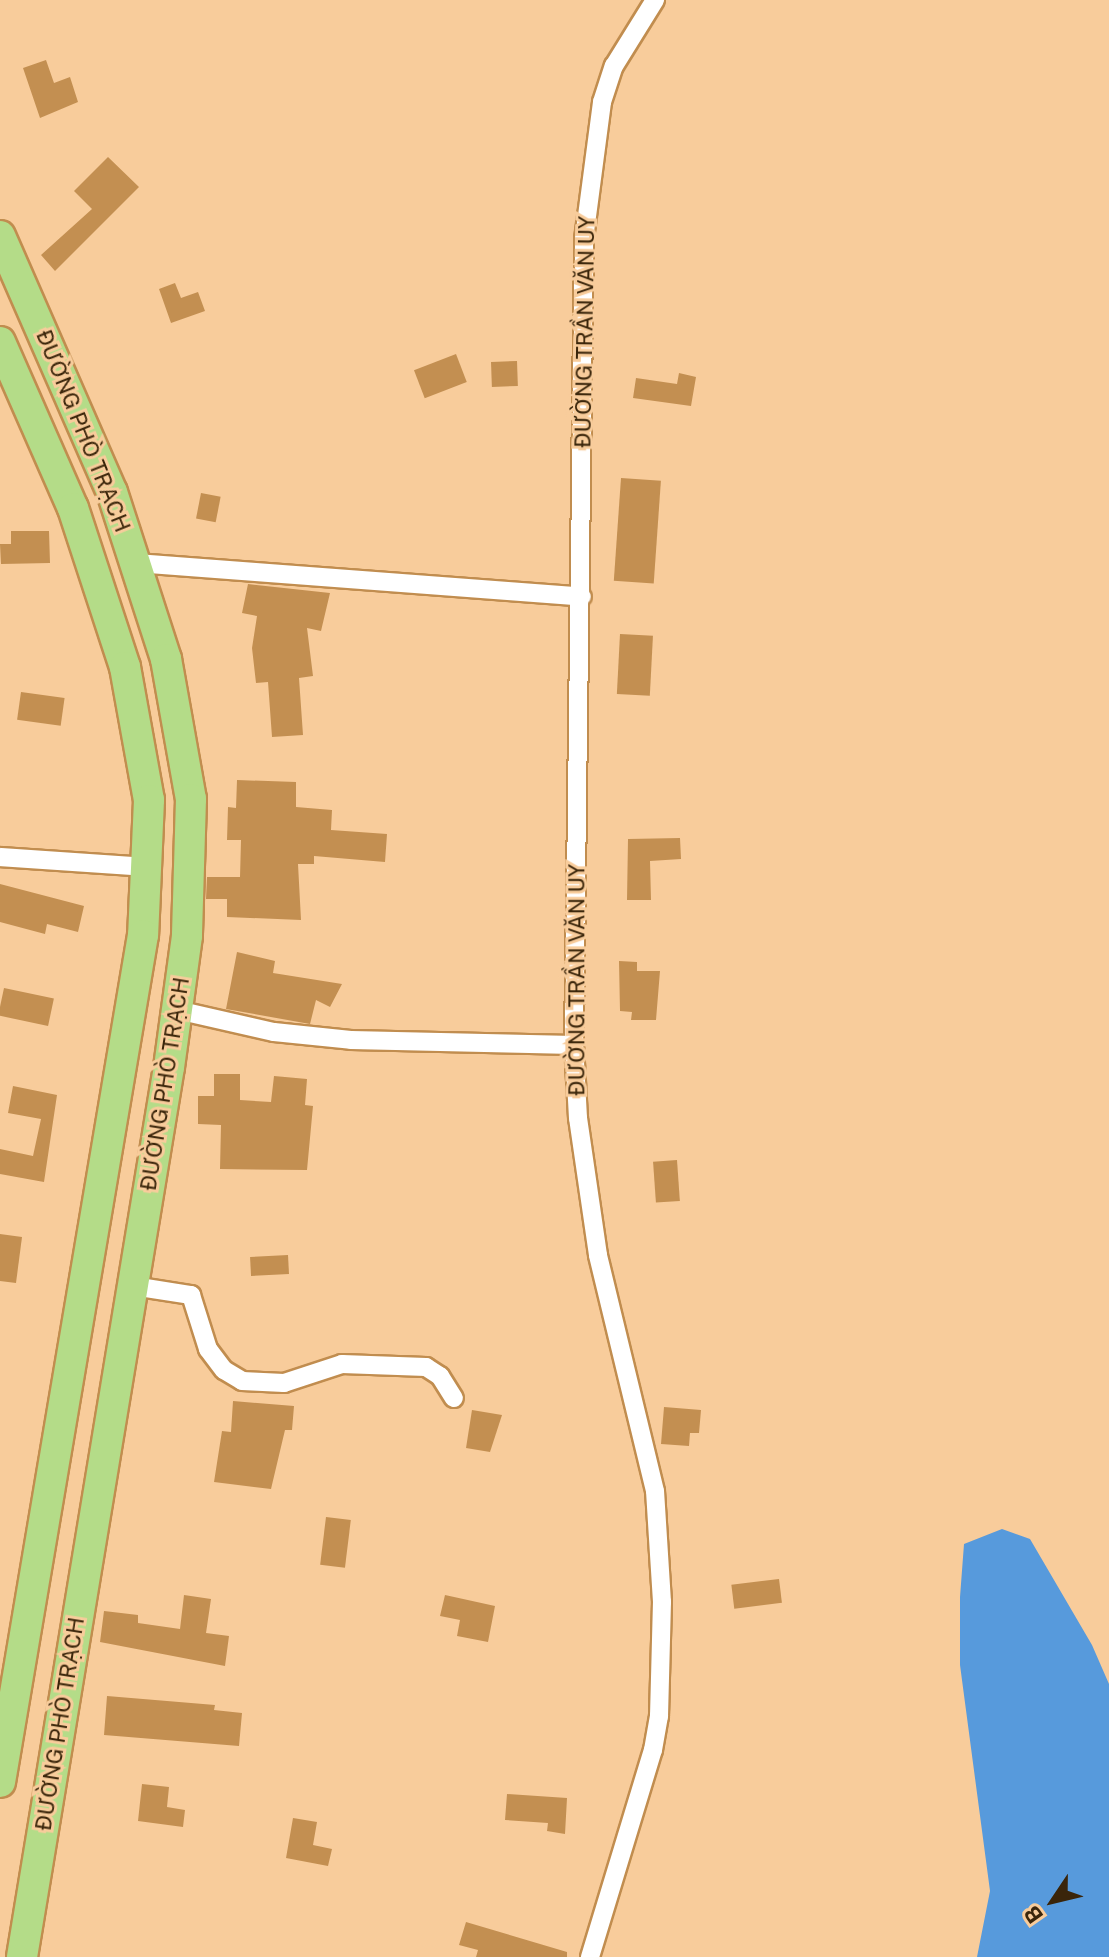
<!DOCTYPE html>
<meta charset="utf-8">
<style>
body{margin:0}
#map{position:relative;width:1109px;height:1957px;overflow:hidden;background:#f8cc9b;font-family:"Public Sans",sans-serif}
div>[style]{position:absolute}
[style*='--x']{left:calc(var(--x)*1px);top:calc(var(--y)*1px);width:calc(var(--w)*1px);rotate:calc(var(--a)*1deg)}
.water>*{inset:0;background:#579adc}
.building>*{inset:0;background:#c38f51;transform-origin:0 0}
.roads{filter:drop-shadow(2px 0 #c18d4f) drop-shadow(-2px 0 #c18d4f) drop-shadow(0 2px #c18d4f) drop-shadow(0 -2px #c18d4f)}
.minor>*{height:18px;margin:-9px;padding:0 9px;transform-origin:9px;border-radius:9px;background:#fff}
.trunk>*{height:30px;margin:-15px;padding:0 15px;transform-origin:15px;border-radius:15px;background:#b4dc88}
span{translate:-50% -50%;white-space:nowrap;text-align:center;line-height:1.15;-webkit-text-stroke:6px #f8cc9b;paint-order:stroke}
.street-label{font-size:22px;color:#3a250a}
.north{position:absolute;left:1013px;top:1861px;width:80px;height:80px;-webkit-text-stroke:6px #f8cc9b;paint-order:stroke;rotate:235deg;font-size:22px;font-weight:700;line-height:32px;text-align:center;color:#3a250a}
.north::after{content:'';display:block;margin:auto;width:28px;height:36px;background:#3a250a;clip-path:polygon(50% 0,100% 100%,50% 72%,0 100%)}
</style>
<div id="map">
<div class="water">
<div style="clip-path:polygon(1002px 1529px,1030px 1539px,1092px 1645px,1109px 1684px,1109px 1957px,977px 1957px,990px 1891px,960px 1665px,960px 1597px,964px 1544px)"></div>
</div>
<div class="building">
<div style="clip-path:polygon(46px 60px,54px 83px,70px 77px,78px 102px,40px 118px,23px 68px)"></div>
<div style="clip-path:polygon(108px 157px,139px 187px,55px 271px,41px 255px,92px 209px,74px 191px)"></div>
<div style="clip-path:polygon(175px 283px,181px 298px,198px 292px,205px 311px,171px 323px,159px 289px)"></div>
<div style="left:456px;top:354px;width:30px;height:45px;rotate:69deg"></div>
<div style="left:517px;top:361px;width:25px;height:26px;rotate:88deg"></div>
<div style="clip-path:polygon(679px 373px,696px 377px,691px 406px,633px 398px,636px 378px,677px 384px)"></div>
<div style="left:621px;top:478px;width:40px;height:103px;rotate:4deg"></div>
<div style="left:201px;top:493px;width:20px;height:26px;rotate:11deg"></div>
<div style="clip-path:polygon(11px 531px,49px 531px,50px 563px,1px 564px,0 544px,11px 544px)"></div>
<div style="clip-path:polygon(248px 584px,330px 593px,321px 631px,307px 628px,313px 676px,299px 678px,303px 735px,272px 737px,268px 682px,256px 683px,252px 648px,257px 616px,242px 613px)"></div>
<div style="left:620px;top:634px;width:33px;height:60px;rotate:3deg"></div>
<div style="left:21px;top:692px;width:44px;height:28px;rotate:8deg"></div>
<div style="clip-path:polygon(237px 780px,296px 782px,296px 807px,332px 810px,331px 830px,387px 834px,385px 862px,314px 856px,314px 864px,298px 864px,301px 920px,227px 917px,227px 899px,206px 899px,207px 877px,240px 877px,241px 840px,227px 840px,228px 807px,236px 808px)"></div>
<div style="clip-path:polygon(680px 838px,681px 859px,650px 861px,651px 900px,627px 900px,628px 839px)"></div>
<div style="clip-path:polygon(0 884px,84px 906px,78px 932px,47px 924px,45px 934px,0 922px)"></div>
<div style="clip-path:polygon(237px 952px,275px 961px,273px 973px,342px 984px,330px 1007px,316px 1000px,310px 1024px,226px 1009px)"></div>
<div style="clip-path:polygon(619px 961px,637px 962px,637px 971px,660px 971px,656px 1020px,631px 1020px,632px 1012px,620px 1011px)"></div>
<div style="left:4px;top:988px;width:51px;height:28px;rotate:12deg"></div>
<div style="clip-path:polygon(214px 1074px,240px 1074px,240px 1100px,271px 1102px,274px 1076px,307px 1079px,305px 1105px,313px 1106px,307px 1170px,220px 1169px,221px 1125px,198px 1124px,198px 1096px,214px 1096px)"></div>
<div style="clip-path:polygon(13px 1086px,57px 1095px,44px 1182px,0 1174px,0 1149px,33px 1156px,41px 1119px,8px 1113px)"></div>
<div style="left:677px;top:1160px;width:41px;height:24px;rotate:86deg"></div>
<div style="clip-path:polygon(0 1234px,22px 1237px,16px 1283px,0 1281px)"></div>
<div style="left:288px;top:1255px;width:19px;height:38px;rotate:87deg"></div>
<div style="clip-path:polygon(233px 1401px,294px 1406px,292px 1430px,285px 1430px,271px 1489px,214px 1482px,222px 1431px,231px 1432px)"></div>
<div style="clip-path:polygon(664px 1407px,701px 1410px,699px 1433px,690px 1433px,689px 1446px,661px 1444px)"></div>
<div style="clip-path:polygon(472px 1410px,502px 1415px,490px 1452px,466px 1448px)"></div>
<div style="left:326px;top:1517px;width:25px;height:48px;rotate:7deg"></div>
<div style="left:779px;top:1579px;width:24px;height:48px;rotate:83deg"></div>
<div style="clip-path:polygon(184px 1595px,211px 1599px,206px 1633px,229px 1636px,225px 1666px,100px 1642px,104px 1611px,138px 1615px,138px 1623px,180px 1629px)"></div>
<div style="clip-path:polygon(445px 1595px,495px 1606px,488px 1642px,457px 1636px,460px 1620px,440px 1616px)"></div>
<div style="clip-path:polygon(107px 1696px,215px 1705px,214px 1710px,242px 1713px,239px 1746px,104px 1735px)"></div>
<div style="clip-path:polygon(142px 1784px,169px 1787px,167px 1807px,185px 1810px,183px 1827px,138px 1821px)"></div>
<div style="clip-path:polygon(507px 1794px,567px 1798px,565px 1834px,547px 1831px,548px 1823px,505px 1820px)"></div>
<div style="clip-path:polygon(293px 1818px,317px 1822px,313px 1845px,332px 1849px,328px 1866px,286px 1858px)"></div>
<div style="clip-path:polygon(466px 1922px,567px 1952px,567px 1957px,476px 1957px,478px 1950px,459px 1945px)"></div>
</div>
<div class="roads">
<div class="minor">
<div style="--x:135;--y:563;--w:448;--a:4.3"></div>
<div style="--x:0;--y:857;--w:146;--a:3.9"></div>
<div style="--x:177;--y:1010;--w:99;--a:12.8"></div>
<div style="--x:274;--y:1032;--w:77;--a:5.9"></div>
<div style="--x:351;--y:1040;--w:223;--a:1.3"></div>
<div style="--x:133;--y:1286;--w:59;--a:8.8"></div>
<div style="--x:191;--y:1295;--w:57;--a:72.5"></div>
<div style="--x:208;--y:1349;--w:26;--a:53"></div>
<div style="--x:224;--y:1370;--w:21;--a:31"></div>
<div style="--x:242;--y:1381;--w:42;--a:2.7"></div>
<div style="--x:284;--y:1383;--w:61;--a:-18.1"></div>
<div style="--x:342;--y:1364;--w:84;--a:2"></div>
<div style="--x:426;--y:1367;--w:17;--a:33"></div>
<div style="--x:440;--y:1376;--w:26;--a:58"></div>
<div style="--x:590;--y:1957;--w:216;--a:-73.1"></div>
<div style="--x:653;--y:1750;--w:35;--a:-80"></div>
<div style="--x:659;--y:1716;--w:114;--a:-88.5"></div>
<div style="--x:662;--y:1602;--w:111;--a:-93.6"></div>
<div style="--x:655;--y:1491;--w:243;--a:-103.6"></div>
<div style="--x:598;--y:1255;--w:138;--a:-98.3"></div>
<div style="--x:578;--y:1118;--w:73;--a:-93.1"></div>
<div style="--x:574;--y:1045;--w:806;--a:-89.29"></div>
<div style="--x:584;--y:239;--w:138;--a:-82.5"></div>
<div style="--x:602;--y:102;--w:38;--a:-72"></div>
<div style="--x:614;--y:66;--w:78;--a:-58.2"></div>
</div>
<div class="trunk">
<div style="--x:0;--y:236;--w:279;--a:66.4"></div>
<div style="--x:112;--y:492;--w:176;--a:72.1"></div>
<div style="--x:166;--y:659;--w:142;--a:79.9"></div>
<div style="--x:191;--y:799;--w:137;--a:91.7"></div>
<div style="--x:187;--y:936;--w:132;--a:97.8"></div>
<div style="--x:169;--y:1067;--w:902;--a:99.38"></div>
<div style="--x:0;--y:342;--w:181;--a:66.3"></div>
<div style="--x:73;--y:508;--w:167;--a:71.9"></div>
<div style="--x:125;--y:667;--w:135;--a:79.8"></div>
<div style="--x:149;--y:800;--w:135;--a:92.5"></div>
<div style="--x:143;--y:935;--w:859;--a:99.58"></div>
</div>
</div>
<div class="street-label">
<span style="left:585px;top:332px;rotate:-89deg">ĐƯỜNG TRẦN VĂN UY</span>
<span style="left:83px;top:431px;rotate:68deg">ĐƯỜNG PHÒ TRẠCH</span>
<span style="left:577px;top:980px;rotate:-90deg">ĐƯỜNG TRẦN VĂN UY</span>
<span style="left:165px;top:1084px;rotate:-81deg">ĐƯỜNG PHÒ TRẠCH</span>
<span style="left:60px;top:1724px;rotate:-81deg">ĐƯỜNG PHÒ TRẠCH</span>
</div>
<div class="north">B</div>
</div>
